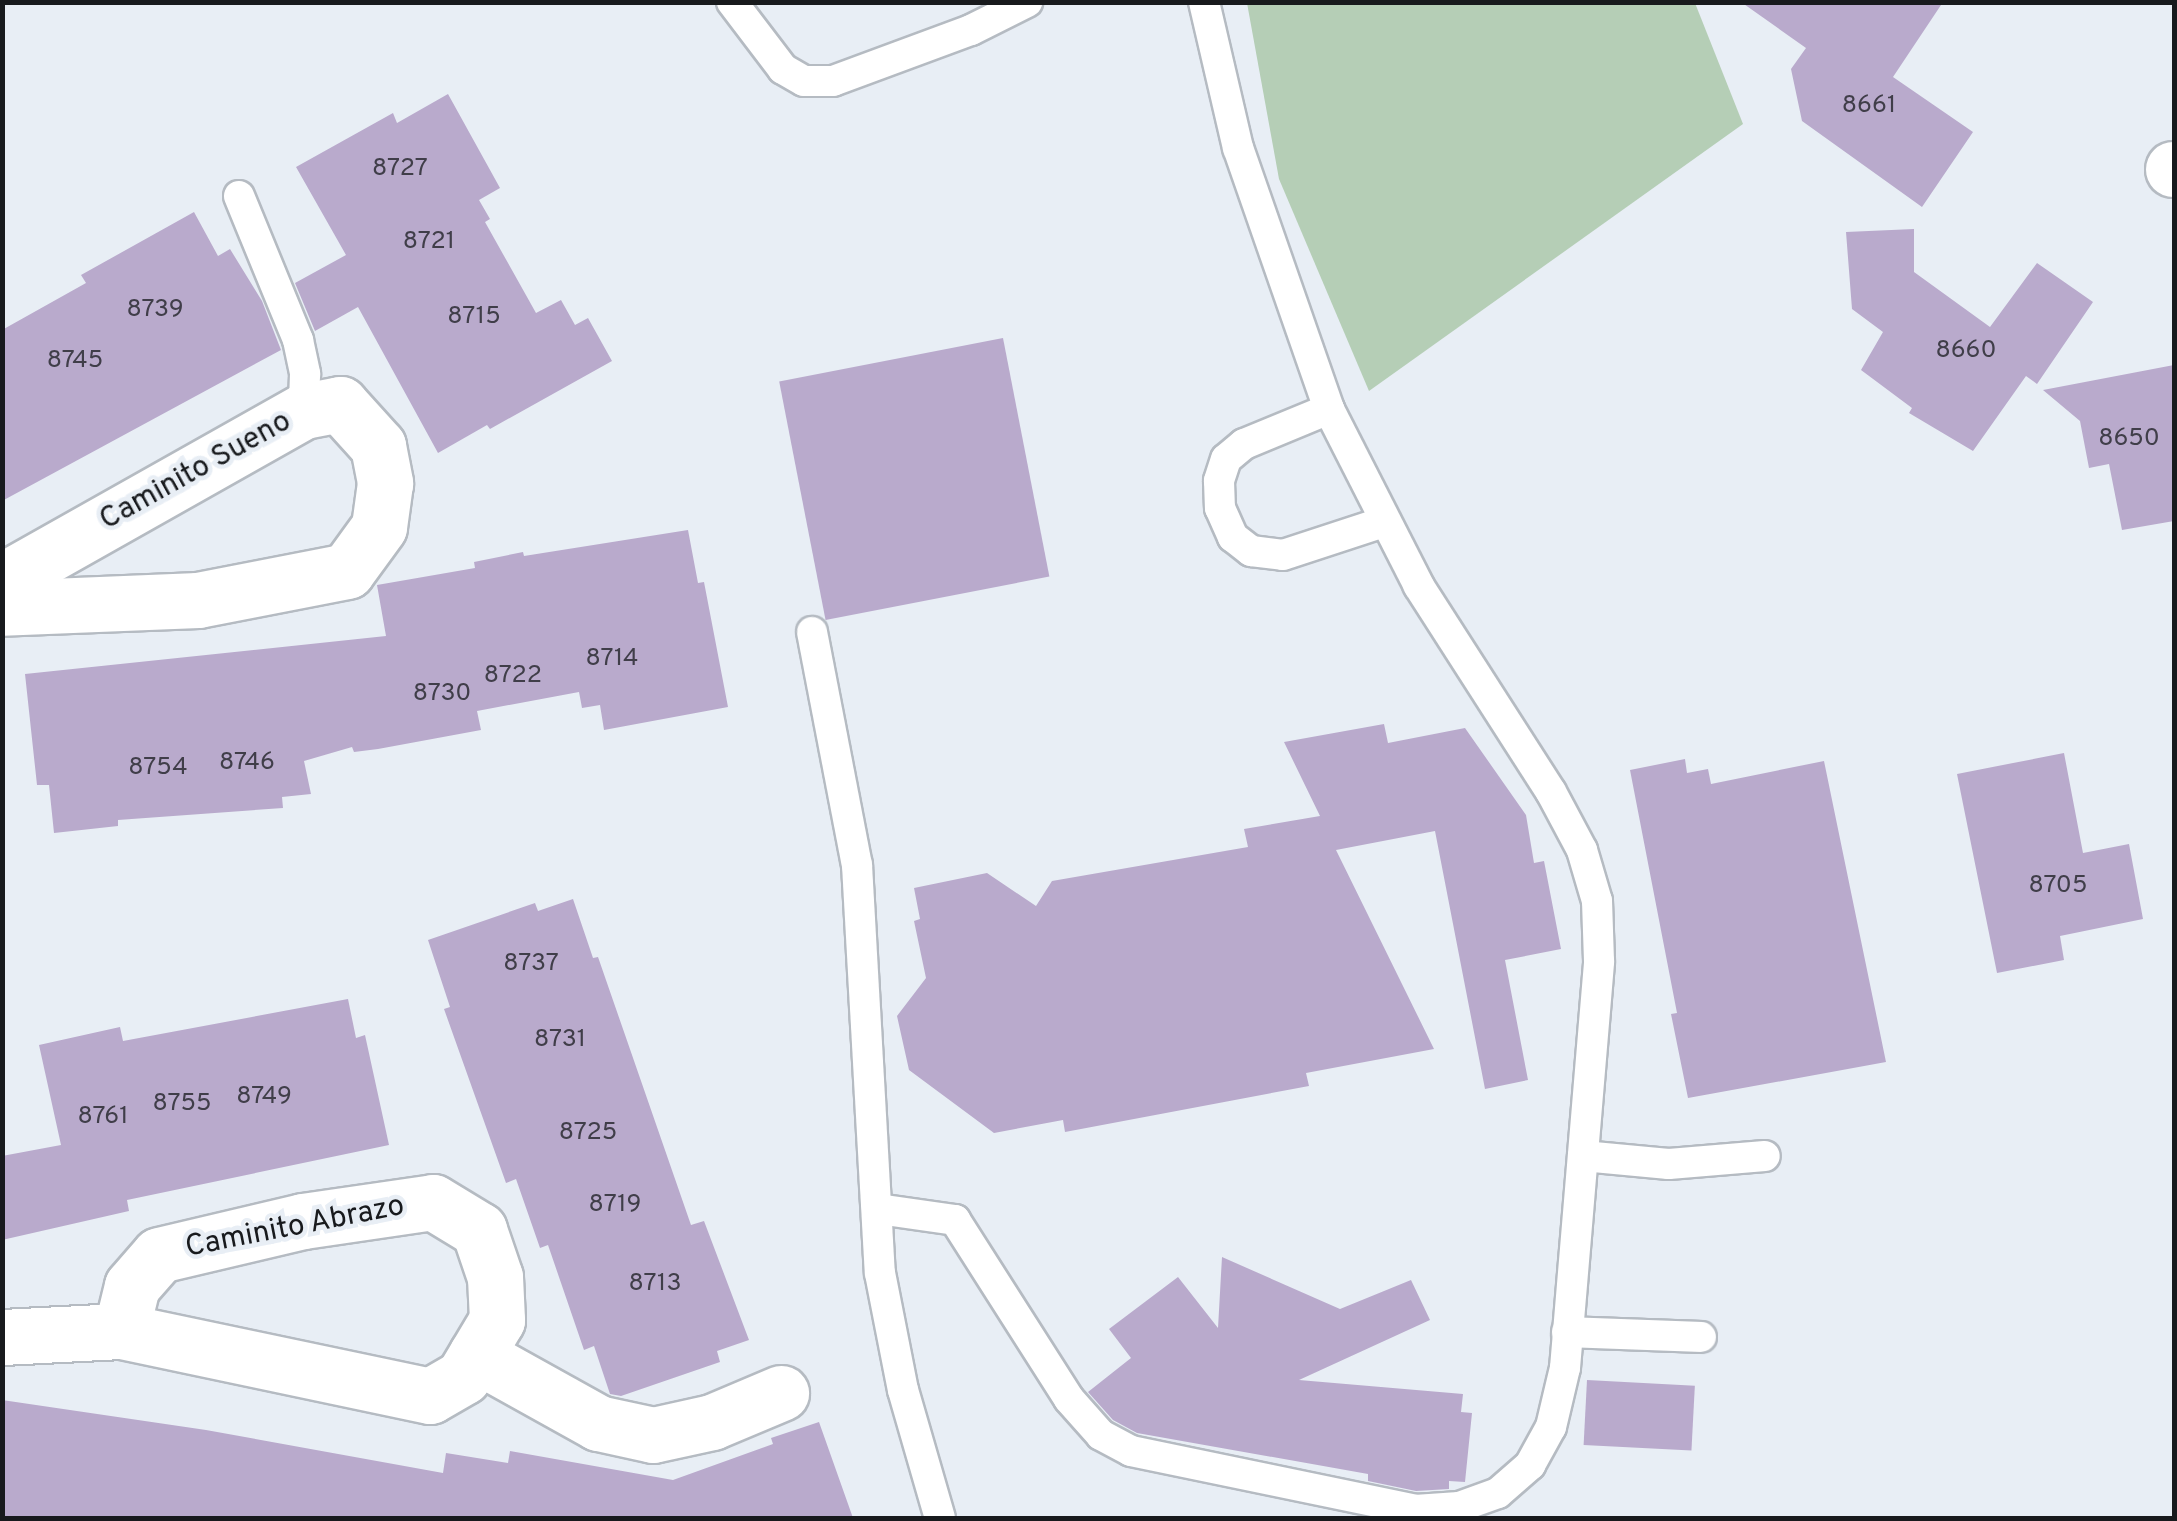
<!DOCTYPE html>
<style>
body{margin:0}
#map{position:relative;width:2177px;height:1521px;overflow:hidden;background:#e8eef5;font-family:Overpass,sans-serif}
div>[style]{position:absolute}
[style*='--x']{left:calc(var(--x)*1px);top:calc(var(--y)*1px);width:calc(var(--w)*1px);rotate:calc(var(--a)*1deg)}
.green>*{inset:0;background:#b5ceb6}
.building>*{inset:0;background:#b9aacc;transform-origin:0 0}
.roads{filter:drop-shadow(2px 0 #b5bbc2) drop-shadow(-2px 0 #b5bbc2) drop-shadow(0 2px #b5bbc2) drop-shadow(0 -2px #b5bbc2)}
.lane>*{height:30px;margin:-15px;padding:0 15px;transform-origin:15px;border-radius:15px;background:#fff}
.street>*{height:55px;margin:-27.5px;padding:0 27.5px;transform-origin:27.5px;border-radius:27.5px;background:#fff}
span{translate:-50% -50%;white-space:nowrap;text-align:center;line-height:1.15;-webkit-text-stroke:9px #e8eef5;paint-order:stroke}
.number-label{font-size:25px;color:#403e49}
.number-label span{-webkit-text-stroke-width:0}
.street-label{font-size:30px;color:#181a1d}
.frame{position:absolute;inset:0;border:5px solid #181a1d;pointer-events:none}
</style>
<div id="map">
<div class="green">
<div style="clip-path:polygon(1247px 3px,1695px 3px,1743px 124px,1369px 391px,1279px 179px)"></div>
</div>
<div class="building">
<div style="clip-path:polygon(1741px 2px,1943px 2px,1893px 77px,1973px 132px,1922px 207px,1802px 121px,1791px 69px,1806px 48px)"></div>
<div style="clip-path:polygon(448px 94px,500px 188px,479px 200px,490px 219px,485px 222px,536px 313px,561px 300px,575px 325px,588px 318px,612px 361px,490px 429px,487px 425px,438px 453px,358px 307px,315px 331px,295px 283px,346px 255px,296px 167px,393px 113px,397px 123px)"></div>
<div style="clip-path:polygon(194px 212px,218px 256px,230px 249px,262px 301px,281px 350px,2px 501px,2px 330px,86px 283px,81px 275px)"></div>
<div style="clip-path:polygon(1914px 229px,1914px 272px,1990px 327px,2037px 263px,2093px 302px,2037px 384px,2026px 376px,1973px 451px,1909px 413px,1912px 408px,1861px 370px,1883px 332px,1852px 309px,1846px 232px)"></div>
<div style="left:1003px;top:338px;width:243px;height:228px;rotate:79deg"></div>
<div style="clip-path:polygon(2174px 365px,2174px 521px,2122px 530px,2109px 464px,2089px 468px,2080px 421px,2043px 390px)"></div>
<div style="clip-path:polygon(688px 530px,698px 583px,704px 582px,728px 707px,604px 730px,600px 705px,582px 708px,579px 692px,477px 711px,481px 730px,378px 749px,354px 752px,352px 747px,304px 761px,311px 794px,282px 797px,283px 808px,118px 820px,118px 826px,54px 833px,49px 785px,37px 785px,25px 674px,386px 636px,377px 585px,475px 568px,474px 562px,523px 552px,524px 556px)"></div>
<div style="clip-path:polygon(1384px 724px,1388px 743px,1465px 728px,1526px 815px,1534px 863px,1544px 861px,1561px 949px,1505px 960px,1528px 1080px,1485px 1089px,1435px 831px,1336px 850px,1434px 1049px,1306px 1073px,1309px 1086px,1065px 1132px,1063px 1120px,994px 1133px,909px 1070px,897px 1016px,926px 978px,914px 921px,920px 919px,914px 888px,987px 873px,1036px 906px,1052px 881px,1248px 847px,1244px 829px,1320px 816px,1284px 742px)"></div>
<div style="clip-path:polygon(2064px 753px,2083px 853px,2129px 844px,2143px 919px,2060px 936px,2064px 960px,1997px 973px,1957px 774px)"></div>
<div style="clip-path:polygon(1685px 759px,1687px 773px,1708px 769px,1711px 784px,1824px 761px,1886px 1062px,1688px 1098px,1671px 1014px,1677px 1013px,1630px 770px)"></div>
<div style="clip-path:polygon(573px 899px,593px 958px,598px 957px,691px 1225px,704px 1221px,749px 1340px,717px 1351px,720px 1362px,621px 1396px,610px 1394px,594px 1346px,584px 1350px,548px 1245px,540px 1248px,516px 1179px,506px 1183px,444px 1009px,450px 1007px,428px 940px,535px 903px,538px 911px)"></div>
<div style="clip-path:polygon(348px 999px,356px 1038px,365px 1035px,389px 1145px,127px 1200px,129px 1211px,2px 1240px,2px 1156px,61px 1145px,39px 1045px,120px 1027px,123px 1041px)"></div>
<div style="clip-path:polygon(1222px 1257px,1340px 1309px,1411px 1280px,1430px 1320px,1299px 1380px,1463px 1394px,1461px 1412px,1472px 1413px,1465px 1482px,1449px 1481px,1449px 1489px,1416px 1491px,1368px 1481px,1368px 1474px,1137px 1433px,1113px 1420px,1088px 1392px,1131px 1358px,1109px 1329px,1178px 1277px,1218px 1328px)"></div>
<div style="left:1587px;top:1380px;width:108px;height:65px;rotate:3deg"></div>
<div style="clip-path:polygon(2px 1400px,206px 1430px,443px 1473px,446px 1453px,508px 1463px,510px 1451px,673px 1480px,773px 1444px,771px 1438px,819px 1422px,853px 1518px,2px 1518px)"></div>
</div>
<div class="roads">
<div class="lane">
<div style="--x:732;--y:2;--w:84;--a:52.7"></div>
<div style="--x:783;--y:69;--w:24;--a:30"></div>
<div style="--x:804;--y:81;--w:29;--a:0"></div>
<div style="--x:833;--y:81;--w:147;--a:-20.3"></div>
<div style="--x:971;--y:30;--w:63;--a:-26.6"></div>
<div style="--x:239;--y:196;--w:156;--a:67.7"></div>
<div style="--x:298;--y:340;--w:35;--a:78"></div>
<div style="--x:305;--y:374;--w:37;--a:92"></div>
<div style="--x:1329;--y:409;--w:92;--a:157.6"></div>
<div style="--x:1244;--y:444;--w:23;--a:140"></div>
<div style="--x:1226;--y:459;--w:23;--a:108"></div>
<div style="--x:1219;--y:481;--w:27;--a:88"></div>
<div style="--x:1220;--y:508;--w:32;--a:66"></div>
<div style="--x:1233;--y:537;--w:23;--a:38"></div>
<div style="--x:1251;--y:551;--w:32;--a:7"></div>
<div style="--x:1283;--y:555;--w:106;--a:-18.1"></div>
<div style="--x:812;--y:632;--w:237;--a:79.1"></div>
<div style="--x:857;--y:865;--w:409;--a:86.8"></div>
<div style="--x:880;--y:1273;--w:119;--a:78.9"></div>
<div style="--x:903;--y:1390;--w:133;--a:73.9"></div>
<div style="--x:1583;--y:1156;--w:86;--a:5.3"></div>
<div style="--x:1669;--y:1164;--w:96;--a:-4.8"></div>
<div style="--x:878;--y:1209;--w:78;--a:8.1"></div>
<div style="--x:955;--y:1220;--w:212;--a:57.5"></div>
<div style="--x:1069;--y:1399;--w:48;--a:48.4"></div>
<div style="--x:1101;--y:1435;--w:34;--a:28"></div>
<div style="--x:1131;--y:1451;--w:290;--a:11.7"></div>
<div style="--x:1415;--y:1510;--w:44;--a:-3.9"></div>
<div style="--x:1459;--y:1507;--w:41;--a:-19.7"></div>
<div style="--x:1498;--y:1493;--w:43;--a:-41.2"></div>
<div style="--x:1530;--y:1465;--w:43;--a:-61.1"></div>
<div style="--x:1551;--y:1427;--w:61;--a:-76.7"></div>
<div style="--x:1565;--y:1368;--w:408;--a:-85.2"></div>
<div style="--x:1599;--y:961;--w:60;--a:-91.9"></div>
<div style="--x:1597;--y:901;--w:53;--a:-106.4"></div>
<div style="--x:1582;--y:850;--w:66;--a:-118.1"></div>
<div style="--x:1551;--y:792;--w:245;--a:-122.7"></div>
<div style="--x:1419;--y:586;--w:199;--a:-117"></div>
<div style="--x:1329;--y:409;--w:276;--a:-109.2"></div>
<div style="--x:1238;--y:148;--w:150;--a:-103.1"></div>
<div style="--x:1567;--y:1332;--w:134;--a:2.1"></div>
</div>
<div class="street">
<div style="--x:2173;--y:169;--w:1;--a:0"></div>
<div style="--x:2;--y:581;--w:347;--a:-29.4"></div>
<div style="--x:304;--y:411;--w:37;--a:-11"></div>
<div style="--x:340;--y:404;--w:57;--a:47.9"></div>
<div style="--x:378;--y:446;--w:38;--a:79"></div>
<div style="--x:385;--y:483;--w:44;--a:97.8"></div>
<div style="--x:379;--y:527;--w:54;--a:126"></div>
<div style="--x:347;--y:571;--w:152;--a:169"></div>
<div style="--x:198;--y:600;--w:196;--a:177.7"></div>
<div style="--x:433;--y:1202;--w:54;--a:31.3"></div>
<div style="--x:479;--y:1230;--w:50;--a:71.2"></div>
<div style="--x:495;--y:1277;--w:43;--a:87.3"></div>
<div style="--x:497;--y:1320;--w:66;--a:120.8"></div>
<div style="--x:463;--y:1377;--w:38;--a:150"></div>
<div style="--x:430;--y:1396;--w:316;--a:-168.1"></div>
<div style="--x:121;--y:1331;--w:46;--a:-76.3"></div>
<div style="--x:132;--y:1286;--w:41;--a:-48.9"></div>
<div style="--x:159;--y:1255;--w:148;--a:-13.3"></div>
<div style="--x:303;--y:1221;--w:131;--a:-8.3"></div>
<div style="--x:2;--y:1337;--w:119;--a:-2.9"></div>
<div style="--x:476;--y:1355;--w:140;--a:29.1"></div>
<div style="--x:598;--y:1423;--w:56;--a:12.3"></div>
<div style="--x:653;--y:1435;--w:60;--a:-12.4"></div>
<div style="--x:712;--y:1422;--w:75;--a:-22.8"></div>
</div>
</div>
<div class="number-label">
<span style="left:1869px;top:106px">8661</span>
<span style="left:400px;top:169px">8727</span>
<span style="left:429px;top:242px">8721</span>
<span style="left:155px;top:310px">8739</span>
<span style="left:474px;top:317px">8715</span>
<span style="left:1966px;top:351px">8660</span>
<span style="left:75px;top:361px">8745</span>
<span style="left:2129px;top:439px">8650</span>
<span style="left:612px;top:659px">8714</span>
<span style="left:513px;top:676px">8722</span>
<span style="left:442px;top:694px">8730</span>
<span style="left:247px;top:763px">8746</span>
<span style="left:158px;top:768px">8754</span>
<span style="left:2058px;top:886px">8705</span>
<span style="left:531px;top:964px">8737</span>
<span style="left:560px;top:1040px">8731</span>
<span style="left:264px;top:1097px">8749</span>
<span style="left:182px;top:1104px">8755</span>
<span style="left:103px;top:1117px">8761</span>
<span style="left:588px;top:1133px">8725</span>
<span style="left:615px;top:1205px">8719</span>
<span style="left:655px;top:1284px">8713</span>
</div>
<div class="street-label">
<span style="left:196px;top:472px;rotate:-29deg">Caminito Sueno</span>
<span style="left:295px;top:1228px;rotate:-11deg">Caminito Abrazo</span>
</div>
<div class="frame"></div>
</div>
